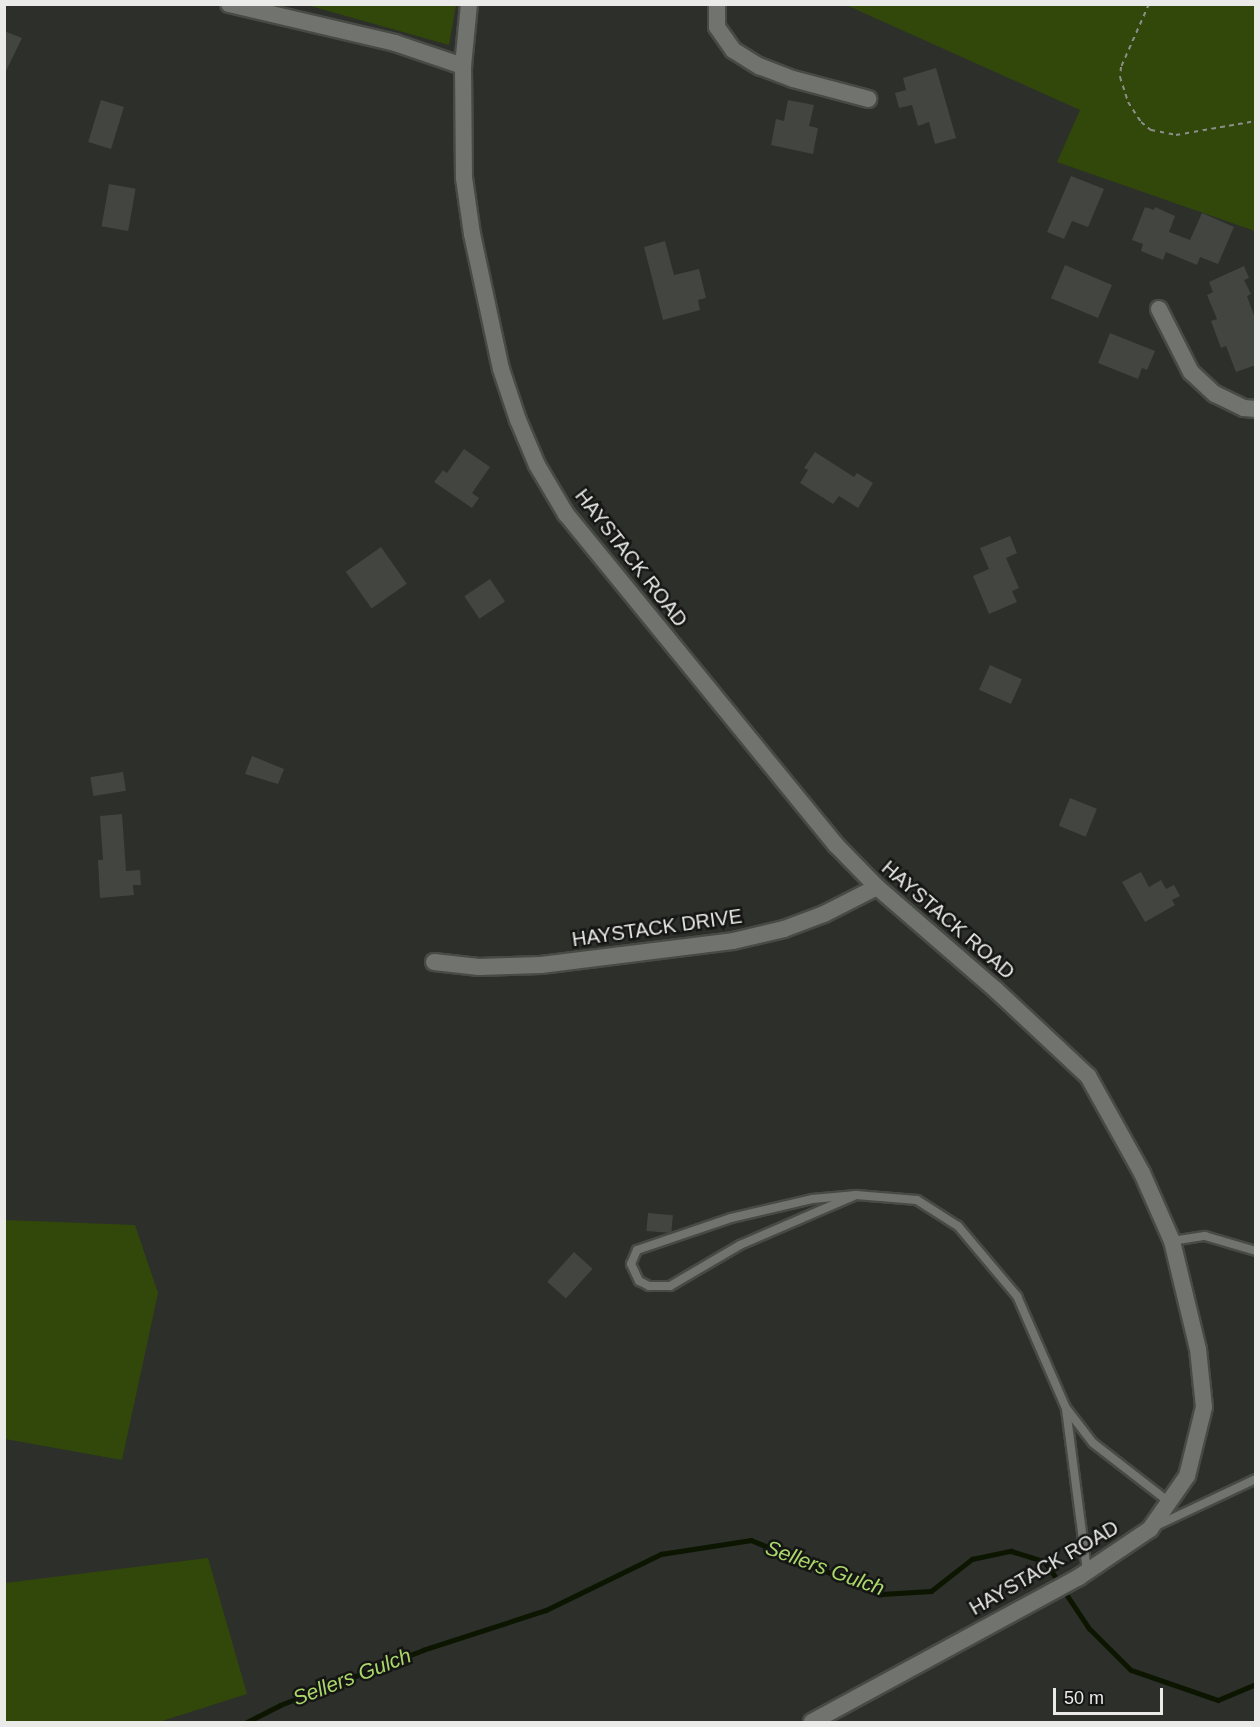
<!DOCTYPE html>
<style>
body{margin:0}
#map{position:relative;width:1260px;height:1727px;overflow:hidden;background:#2c2f2a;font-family:Arial,sans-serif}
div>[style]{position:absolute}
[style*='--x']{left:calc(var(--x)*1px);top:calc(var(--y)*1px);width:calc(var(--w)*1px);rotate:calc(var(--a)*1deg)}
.green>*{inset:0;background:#32480a}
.stream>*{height:4.5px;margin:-2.25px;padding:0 2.25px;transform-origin:2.25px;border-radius:2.25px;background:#0c1500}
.building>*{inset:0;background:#434540;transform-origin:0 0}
.path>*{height:2px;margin-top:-1px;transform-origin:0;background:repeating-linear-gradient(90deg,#8c8e8a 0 4.5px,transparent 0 9px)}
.roads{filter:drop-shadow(2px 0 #484a45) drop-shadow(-2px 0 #484a45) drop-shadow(0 2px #484a45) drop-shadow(0 -2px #484a45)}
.lane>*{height:8px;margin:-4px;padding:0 4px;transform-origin:4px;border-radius:4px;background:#71746e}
.street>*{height:16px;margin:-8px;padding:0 8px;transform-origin:8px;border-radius:8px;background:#71746e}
span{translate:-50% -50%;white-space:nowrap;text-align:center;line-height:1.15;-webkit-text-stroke:5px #151614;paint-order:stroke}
.street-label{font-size:20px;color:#eaebe8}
.water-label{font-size:21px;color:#abd76b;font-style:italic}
.frame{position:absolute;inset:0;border:6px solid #eaebe8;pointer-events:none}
.scale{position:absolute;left:1053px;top:1688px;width:110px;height:27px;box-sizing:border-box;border:3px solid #eaebe8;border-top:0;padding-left:8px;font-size:18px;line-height:21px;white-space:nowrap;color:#eaebe8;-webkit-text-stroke:4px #151614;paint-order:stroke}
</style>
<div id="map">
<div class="green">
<div style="clip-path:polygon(307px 5px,456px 5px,449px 45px)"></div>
<div style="clip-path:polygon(846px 5px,1255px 5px,1255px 231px,1057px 162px,1080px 110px)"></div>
<div style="clip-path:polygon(5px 1220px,135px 1225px,158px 1293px,122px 1460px,5px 1439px)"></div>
<div style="clip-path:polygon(208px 1558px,247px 1694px,159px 1722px,5px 1722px,5px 1583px)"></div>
</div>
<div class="stream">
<div style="--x:1063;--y:1589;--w:47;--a:56.3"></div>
<div style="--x:1089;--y:1628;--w:59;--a:45"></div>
<div style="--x:1131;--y:1670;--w:92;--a:19"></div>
<div style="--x:1218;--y:1700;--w:41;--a:-22.8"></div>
<div style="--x:247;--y:1722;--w:37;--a:-27"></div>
<div style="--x:280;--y:1705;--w:153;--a:-21"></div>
<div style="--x:423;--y:1650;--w:129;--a:-18"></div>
<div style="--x:546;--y:1610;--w:128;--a:-26"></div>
<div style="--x:661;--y:1554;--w:91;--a:-8.8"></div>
<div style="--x:751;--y:1540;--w:141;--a:22.6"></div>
<div style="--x:881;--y:1594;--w:50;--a:-3.4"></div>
<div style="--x:931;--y:1591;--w:52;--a:-38"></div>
<div style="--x:972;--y:1559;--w:40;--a:-12"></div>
<div style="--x:1011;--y:1551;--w:34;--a:17"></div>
<div style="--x:1044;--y:1561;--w:26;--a:54"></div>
</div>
<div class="building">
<div style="clip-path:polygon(4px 31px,22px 38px,4px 75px)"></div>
<div style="clip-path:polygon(936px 68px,956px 138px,935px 144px,929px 122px,918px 126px,912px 105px,899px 108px,895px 93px,906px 90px,903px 78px)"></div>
<div style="left:101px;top:100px;width:24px;height:44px;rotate:17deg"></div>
<div style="clip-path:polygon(788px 100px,814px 105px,809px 126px,818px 128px,813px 154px,771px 145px,776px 119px,784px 121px)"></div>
<div style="clip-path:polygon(1071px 176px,1104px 189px,1088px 227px,1072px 221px,1064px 239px,1047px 232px)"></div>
<div style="left:109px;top:184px;width:27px;height:43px;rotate:10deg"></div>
<div style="clip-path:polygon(1145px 207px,1154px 210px,1155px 207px,1175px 216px,1169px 232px,1190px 240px,1202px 213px,1234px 227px,1218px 264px,1200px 257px,1197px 265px,1166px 252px,1163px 260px,1141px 251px,1143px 244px,1132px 240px)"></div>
<div style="clip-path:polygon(665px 241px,674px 275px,699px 269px,706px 298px,698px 300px,700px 310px,663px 320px,644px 247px)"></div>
<div style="left:1065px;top:265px;width:51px;height:36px;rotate:23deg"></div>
<div style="clip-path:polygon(1244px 266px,1249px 278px,1244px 280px,1251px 294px,1247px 296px,1256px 321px,1256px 365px,1236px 372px,1226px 346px,1221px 348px,1211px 321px,1217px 319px,1207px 295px,1213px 292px,1209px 282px)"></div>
<div style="clip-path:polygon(1110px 333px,1155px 351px,1147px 370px,1142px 368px,1138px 379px,1098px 363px)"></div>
<div style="clip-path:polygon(464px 449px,490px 467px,472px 493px,479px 498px,472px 508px,434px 482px,443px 470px,447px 473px)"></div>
<div style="clip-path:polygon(815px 452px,854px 477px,857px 473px,873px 483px,858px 508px,839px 496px,833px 504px,800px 483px,808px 470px,804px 468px)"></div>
<div style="clip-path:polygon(1010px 536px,1017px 553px,1006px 558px,1019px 588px,1012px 591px,1017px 602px,989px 614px,973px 576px,989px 569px,980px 548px)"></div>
<div style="left:381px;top:547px;width:45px;height:43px;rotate:55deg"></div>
<div style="left:490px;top:579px;width:27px;height:31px;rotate:56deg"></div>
<div style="left:990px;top:665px;width:35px;height:27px;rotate:24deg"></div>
<div style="clip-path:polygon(252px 756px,284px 769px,278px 784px,245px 774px)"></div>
<div style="left:123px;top:772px;width:19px;height:33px;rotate:81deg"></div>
<div style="left:1070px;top:798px;width:29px;height:30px;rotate:22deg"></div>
<div style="clip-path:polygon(122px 814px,126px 871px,140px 870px,141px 885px,133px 885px,134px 895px,100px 898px,98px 860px,103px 860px,100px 816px)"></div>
<div style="clip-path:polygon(1141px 872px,1149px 887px,1161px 880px,1166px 889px,1174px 885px,1180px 896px,1172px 900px,1175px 905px,1145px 922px,1122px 882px)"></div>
<div style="left:648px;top:1213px;width:25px;height:18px;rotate:5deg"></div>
<div style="left:574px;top:1252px;width:25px;height:40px;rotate:42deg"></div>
</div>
<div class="path">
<div style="--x:1149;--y:4;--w:69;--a:114"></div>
<div style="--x:1121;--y:67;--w:10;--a:96"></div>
<div style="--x:1120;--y:77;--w:26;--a:72"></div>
<div style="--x:1128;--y:102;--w:24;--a:57"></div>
<div style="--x:1141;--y:122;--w:13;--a:39"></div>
<div style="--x:1151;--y:130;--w:25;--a:11"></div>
<div style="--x:1176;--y:135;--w:81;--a:-9.9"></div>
</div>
<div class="roads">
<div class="lane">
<div style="--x:856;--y:1195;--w:126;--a:156.7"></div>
<div style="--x:740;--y:1245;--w:81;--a:149.6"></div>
<div style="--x:670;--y:1286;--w:21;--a:180"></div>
<div style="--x:649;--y:1286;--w:11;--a:-153"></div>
<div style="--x:639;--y:1281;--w:19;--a:-115"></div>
<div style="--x:631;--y:1264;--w:15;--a:-67"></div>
<div style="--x:637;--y:1250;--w:99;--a:-18.8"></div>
<div style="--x:731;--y:1218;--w:83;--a:-13.2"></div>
<div style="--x:812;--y:1199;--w:44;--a:-5.2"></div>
<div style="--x:856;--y:1195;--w:61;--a:4.7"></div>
<div style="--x:917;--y:1200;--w:49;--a:32.4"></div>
<div style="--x:958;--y:1226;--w:92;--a:49.9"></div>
<div style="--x:1017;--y:1296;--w:122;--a:66.4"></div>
<div style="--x:1066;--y:1408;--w:44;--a:52.4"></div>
<div style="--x:1093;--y:1443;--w:96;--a:37.8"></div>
<div style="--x:1172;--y:1241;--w:33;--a:-9"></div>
<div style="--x:1205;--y:1236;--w:53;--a:16.4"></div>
<div style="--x:1066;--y:1409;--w:163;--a:82.6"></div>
<div style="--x:1156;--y:1526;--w:110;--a:-25.2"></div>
</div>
<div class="street">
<div style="--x:229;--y:4;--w:171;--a:13.2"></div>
<div style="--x:395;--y:43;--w:72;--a:18.7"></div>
<div style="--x:469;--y:4;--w:62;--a:95.5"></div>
<div style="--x:463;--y:66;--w:112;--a:89.5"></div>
<div style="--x:464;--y:178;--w:57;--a:81.9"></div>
<div style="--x:472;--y:234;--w:138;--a:77.9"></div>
<div style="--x:501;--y:369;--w:54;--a:71.6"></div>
<div style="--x:518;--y:420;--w:49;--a:67.1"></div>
<div style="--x:537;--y:465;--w:57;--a:59.4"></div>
<div style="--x:566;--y:514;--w:427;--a:50.8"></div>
<div style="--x:836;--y:845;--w:59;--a:45.7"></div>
<div style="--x:877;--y:887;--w:157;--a:40.9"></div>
<div style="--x:996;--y:990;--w:126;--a:43.1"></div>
<div style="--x:1088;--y:1076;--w:111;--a:60.9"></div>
<div style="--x:1142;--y:1173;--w:74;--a:66.2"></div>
<div style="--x:1172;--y:1241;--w:111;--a:76.5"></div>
<div style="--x:1198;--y:1349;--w:58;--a:84.1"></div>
<div style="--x:1204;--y:1407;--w:71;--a:103.8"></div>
<div style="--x:1187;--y:1476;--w:65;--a:124.9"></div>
<div style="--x:1150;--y:1529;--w:86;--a:145.9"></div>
<div style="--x:1079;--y:1577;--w:304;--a:151.5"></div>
<div style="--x:717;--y:4;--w:23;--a:90"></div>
<div style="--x:717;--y:27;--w:28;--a:55"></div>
<div style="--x:733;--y:50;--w:31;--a:32"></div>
<div style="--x:759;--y:66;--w:36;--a:21"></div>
<div style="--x:793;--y:79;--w:78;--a:14.9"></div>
<div style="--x:1159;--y:309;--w:71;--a:63.1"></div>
<div style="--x:1191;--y:372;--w:33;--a:43"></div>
<div style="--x:1215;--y:394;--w:32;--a:26"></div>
<div style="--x:1244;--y:408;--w:12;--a:5"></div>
<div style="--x:434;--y:962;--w:45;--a:6.3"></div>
<div style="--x:479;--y:967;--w:62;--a:-1.8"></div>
<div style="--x:541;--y:965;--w:193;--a:-7.1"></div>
<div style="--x:733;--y:941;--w:52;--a:-13.2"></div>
<div style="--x:784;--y:929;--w:43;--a:-20.6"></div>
<div style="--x:824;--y:914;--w:59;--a:-27"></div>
</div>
</div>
<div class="street-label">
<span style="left:631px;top:558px;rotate:52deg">HAYSTACK ROAD</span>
<span style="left:948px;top:920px;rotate:41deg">HAYSTACK ROAD</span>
<span style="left:657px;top:928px;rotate:-8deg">HAYSTACK DRIVE</span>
<span style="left:1044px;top:1568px;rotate:-30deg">HAYSTACK ROAD</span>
</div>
<div class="water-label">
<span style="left:825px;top:1568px;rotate:20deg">Sellers Gulch</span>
<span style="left:352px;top:1677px;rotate:-21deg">Sellers Gulch</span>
</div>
<div class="frame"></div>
<div class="scale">50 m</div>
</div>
